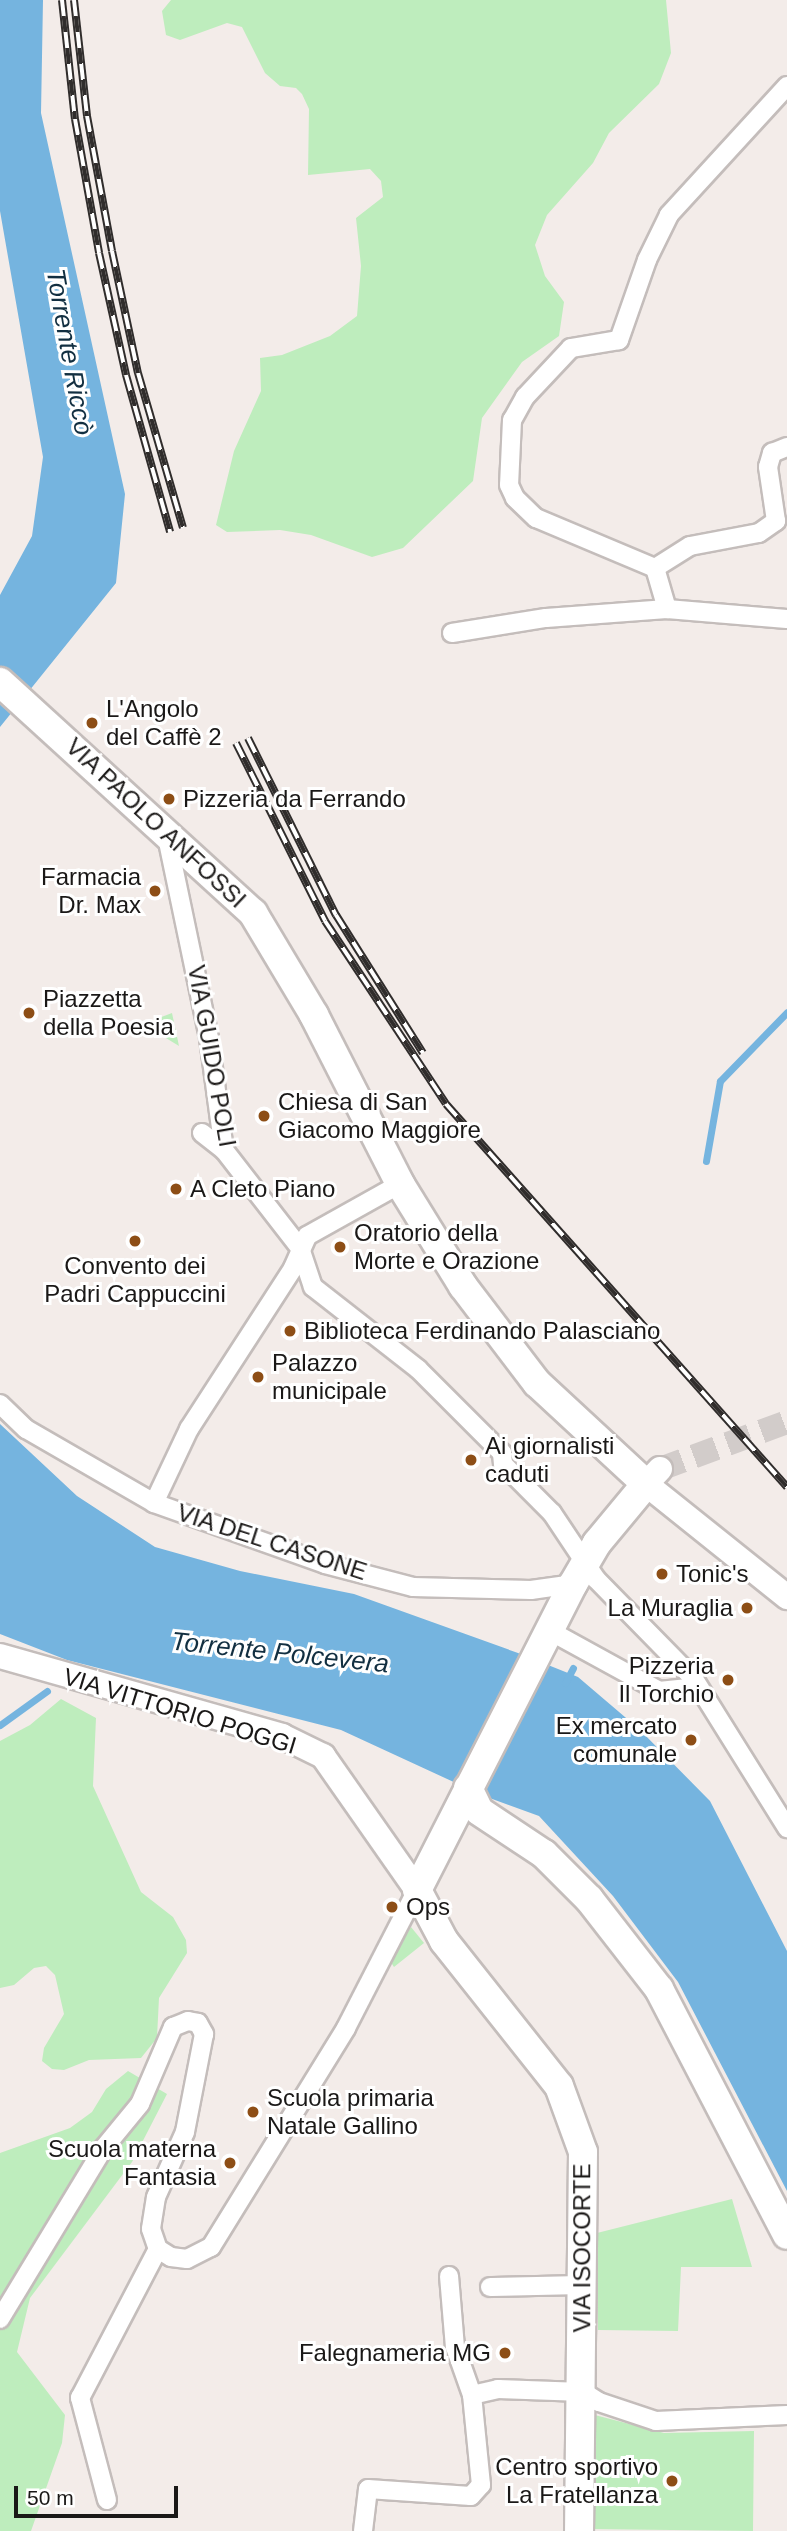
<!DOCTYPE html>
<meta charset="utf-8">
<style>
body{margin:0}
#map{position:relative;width:787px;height:2531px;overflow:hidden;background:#f3ece9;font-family:Arial,sans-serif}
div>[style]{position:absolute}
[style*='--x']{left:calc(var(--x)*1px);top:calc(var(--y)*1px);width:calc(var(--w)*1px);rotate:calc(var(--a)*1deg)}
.green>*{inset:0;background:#beedbd}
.water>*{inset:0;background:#75b4df}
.stream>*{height:7px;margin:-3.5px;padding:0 3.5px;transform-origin:3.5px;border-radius:3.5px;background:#75b4df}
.secondary-tunnel>*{height:24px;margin-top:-12px;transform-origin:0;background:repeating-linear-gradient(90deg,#d2ccca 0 24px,transparent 0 36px)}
.roads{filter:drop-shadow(2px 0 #c4bdbb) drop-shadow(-2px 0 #c4bdbb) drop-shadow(0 2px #c4bdbb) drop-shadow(0 -2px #c4bdbb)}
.street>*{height:18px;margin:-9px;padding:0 9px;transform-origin:9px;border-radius:9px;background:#fff}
.secondary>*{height:24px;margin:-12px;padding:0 12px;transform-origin:12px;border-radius:12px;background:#fff}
.primary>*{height:28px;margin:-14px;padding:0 14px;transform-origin:14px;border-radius:14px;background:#fff}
.rail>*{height:8px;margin-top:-4px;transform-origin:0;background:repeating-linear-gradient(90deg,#fff 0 16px,#302d2c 0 32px);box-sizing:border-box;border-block:2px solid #302d2c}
.dots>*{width:19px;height:19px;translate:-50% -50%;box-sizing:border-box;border:4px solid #fff;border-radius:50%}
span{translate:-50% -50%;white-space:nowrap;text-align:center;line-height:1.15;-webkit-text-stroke:6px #fff;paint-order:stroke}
.poi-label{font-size:24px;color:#1a1817}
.left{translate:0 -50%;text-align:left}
.right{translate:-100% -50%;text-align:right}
.street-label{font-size:24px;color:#1a1817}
.water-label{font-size:26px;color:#122f41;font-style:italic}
.scale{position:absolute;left:14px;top:2486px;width:164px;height:32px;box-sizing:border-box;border:4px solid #1a1817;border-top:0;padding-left:9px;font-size:21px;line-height:24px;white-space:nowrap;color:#1a1817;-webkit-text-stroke:5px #fff;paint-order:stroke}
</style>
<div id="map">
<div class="green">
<div style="clip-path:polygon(171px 0,666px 0,671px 53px,659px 84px,609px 133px,593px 163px,547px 215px,535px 245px,545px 276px,564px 302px,559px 336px,522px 362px,482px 418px,473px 481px,403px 548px,372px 557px,311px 535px,280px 530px,227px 532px,216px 525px,234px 451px,261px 391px,260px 358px,282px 355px,330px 336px,357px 316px,361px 266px,356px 218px,383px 197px,381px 181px,370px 169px,308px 175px,309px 109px,302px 94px,296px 88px,280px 86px,265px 73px,242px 27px,227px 23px,180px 40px,166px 35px,162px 11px)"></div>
<div style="clip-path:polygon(172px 1013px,179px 1046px,143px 1024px)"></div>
<div style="clip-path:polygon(61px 1699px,96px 1718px,93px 1786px,141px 1892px,173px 1917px,186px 1940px,187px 1953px,159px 1998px,157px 2038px,141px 2058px,89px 2060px,64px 2070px,52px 2069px,42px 2061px,44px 2048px,64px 2014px,55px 1975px,46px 1966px,34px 1968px,14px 1985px,0 1988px,0 1741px,30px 1725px)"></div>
<div style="clip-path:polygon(411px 1927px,424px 1943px,394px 1967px,390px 1961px)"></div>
<div style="clip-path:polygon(128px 2071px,167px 2094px,132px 2162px,30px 2298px,17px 2352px,65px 2415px,62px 2443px,31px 2531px,0 2531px,0 2153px,70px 2128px,92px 2112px,106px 2089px)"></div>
<div style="clip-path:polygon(732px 2199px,752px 2267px,681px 2267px,678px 2331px,598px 2330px,597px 2233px)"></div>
<div style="clip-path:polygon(591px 2414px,664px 2433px,754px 2431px,753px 2531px,591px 2529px)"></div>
</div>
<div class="water">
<div style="clip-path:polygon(0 0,43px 0,41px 113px,125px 494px,116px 583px,0 727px,0 595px,32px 536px,43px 457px,0 211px)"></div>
<div style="clip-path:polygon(0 1424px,77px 1496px,155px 1547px,240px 1571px,354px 1594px,518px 1653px,578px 1677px,639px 1729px,710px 1801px,787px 1951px,787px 2191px,678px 1982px,613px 1896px,539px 1816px,484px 1796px,341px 1730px,67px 1660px,0 1634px)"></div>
</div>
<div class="stream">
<div style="--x:706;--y:1161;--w:81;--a:-80.1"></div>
<div style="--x:720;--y:1081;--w:96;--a:-45.8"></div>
<div style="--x:565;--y:1683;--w:17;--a:-62"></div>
<div style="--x:0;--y:1725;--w:58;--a:-35.9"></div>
</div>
<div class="secondary-tunnel">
<div style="--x:660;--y:1469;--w:135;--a:-20.3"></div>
</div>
<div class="roads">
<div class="street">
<div style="--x:787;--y:86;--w:175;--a:132.5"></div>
<div style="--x:669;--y:215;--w:50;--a:116.1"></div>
<div style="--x:647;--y:260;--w:85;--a:109.3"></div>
<div style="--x:619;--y:340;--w:49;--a:170.5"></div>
<div style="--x:571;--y:348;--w:67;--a:133.2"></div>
<div style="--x:525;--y:397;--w:26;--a:119"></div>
<div style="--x:512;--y:420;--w:65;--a:92.6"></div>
<div style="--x:509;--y:485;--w:14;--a:65"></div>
<div style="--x:515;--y:498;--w:29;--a:44"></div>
<div style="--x:536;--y:518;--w:129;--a:22.8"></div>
<div style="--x:655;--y:568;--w:43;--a:73.7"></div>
<div style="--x:667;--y:609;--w:120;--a:4.8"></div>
<div style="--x:655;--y:568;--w:41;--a:-32.2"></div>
<div style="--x:690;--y:546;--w:70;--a:-10.7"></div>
<div style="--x:759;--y:533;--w:21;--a:-35"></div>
<div style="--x:776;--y:521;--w:55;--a:-98.4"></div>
<div style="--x:768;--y:467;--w:15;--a:-74"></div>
<div style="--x:772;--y:453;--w:16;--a:-22"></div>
<div style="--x:452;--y:633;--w:95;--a:-9.1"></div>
<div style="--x:546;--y:618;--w:121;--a:-4.3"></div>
<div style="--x:167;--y:837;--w:205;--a:78.2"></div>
<div style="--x:209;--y:1038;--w:113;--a:82.4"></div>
<div style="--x:224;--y:1150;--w:124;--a:52.2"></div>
<div style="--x:300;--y:1248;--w:41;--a:71.6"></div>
<div style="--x:313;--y:1287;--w:133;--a:38"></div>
<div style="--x:418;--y:1369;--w:119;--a:45"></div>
<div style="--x:502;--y:1453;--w:11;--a:85"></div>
<div style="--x:503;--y:1464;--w:69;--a:45"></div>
<div style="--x:552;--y:1513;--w:79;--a:56.3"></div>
<div style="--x:596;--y:1579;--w:140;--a:45.6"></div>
<div style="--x:694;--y:1679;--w:176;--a:58"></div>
<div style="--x:202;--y:1133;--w:28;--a:38"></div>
<div style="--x:0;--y:1404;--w:36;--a:44"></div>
<div style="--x:26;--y:1429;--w:148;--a:30"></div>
<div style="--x:154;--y:1503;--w:182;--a:19.6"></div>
<div style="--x:325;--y:1564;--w:91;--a:14.6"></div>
<div style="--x:413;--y:1587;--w:118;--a:1.5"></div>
<div style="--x:531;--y:1590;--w:42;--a:-8.1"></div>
<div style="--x:154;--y:1503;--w:82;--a:-64.7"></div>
<div style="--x:189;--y:1429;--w:192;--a:-57.1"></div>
<div style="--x:293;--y:1268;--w:35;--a:-66"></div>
<div style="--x:307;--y:1236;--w:107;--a:-29.2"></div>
<div style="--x:550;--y:1631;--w:124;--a:28.8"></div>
<div style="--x:659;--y:1691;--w:39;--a:-6"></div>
<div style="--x:449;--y:2276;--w:71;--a:85.2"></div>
<div style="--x:455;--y:2347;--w:51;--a:70.5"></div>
<div style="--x:490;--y:2287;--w:93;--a:-1.2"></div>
<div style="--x:0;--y:2319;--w:199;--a:-58.8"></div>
<div style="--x:103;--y:2149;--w:58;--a:-50.6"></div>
<div style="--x:140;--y:2104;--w:84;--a:-66.8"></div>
<div style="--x:173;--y:2027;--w:16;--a:-22"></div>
<div style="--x:188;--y:2021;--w:10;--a:11"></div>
<div style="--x:198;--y:2023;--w:13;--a:61"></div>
<div style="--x:204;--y:2034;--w:100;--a:101"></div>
<div style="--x:185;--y:2132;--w:71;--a:114"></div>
<div style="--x:156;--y:2197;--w:32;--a:99"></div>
<div style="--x:151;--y:2229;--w:21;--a:71"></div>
<div style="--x:158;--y:2249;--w:15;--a:32"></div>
<div style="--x:171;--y:2257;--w:16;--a:7"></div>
<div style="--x:187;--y:2259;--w:27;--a:-27"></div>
<div style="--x:211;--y:2247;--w:257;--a:-58.3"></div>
<div style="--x:346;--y:2028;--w:155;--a:-62.8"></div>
<div style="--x:107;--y:2500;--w:106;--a:-104.8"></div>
<div style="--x:80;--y:2398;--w:168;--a:-62.4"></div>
<div style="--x:363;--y:2531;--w:42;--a:-83.2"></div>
<div style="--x:368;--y:2489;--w:103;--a:3.9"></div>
<div style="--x:471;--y:2496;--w:15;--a:-48"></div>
<div style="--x:481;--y:2485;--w:90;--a:-95.7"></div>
<div style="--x:472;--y:2395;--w:27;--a:-13"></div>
<div style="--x:498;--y:2389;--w:85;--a:2"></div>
<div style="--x:583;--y:2392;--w:19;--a:32"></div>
<div style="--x:599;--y:2402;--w:60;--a:18.4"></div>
<div style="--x:656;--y:2421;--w:131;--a:-2.6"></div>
</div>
<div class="secondary">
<div style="--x:660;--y:1469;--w:21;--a:133"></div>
<div style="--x:646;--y:1484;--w:181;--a:38.7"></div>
<div style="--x:0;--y:1656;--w:293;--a:15.8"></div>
<div style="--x:282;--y:1736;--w:46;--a:26"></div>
<div style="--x:323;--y:1756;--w:164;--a:55"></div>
</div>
<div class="primary">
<div style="--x:0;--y:682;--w:343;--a:42.4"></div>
<div style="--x:253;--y:913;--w:119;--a:59.1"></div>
<div style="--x:314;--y:1015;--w:190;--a:63"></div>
<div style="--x:400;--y:1184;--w:120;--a:58.3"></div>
<div style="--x:463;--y:1286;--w:122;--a:52.7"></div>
<div style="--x:537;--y:1383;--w:149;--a:42.8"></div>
<div style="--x:646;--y:1484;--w:77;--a:129.7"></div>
<div style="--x:597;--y:1543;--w:48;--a:120.3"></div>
<div style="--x:573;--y:1584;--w:343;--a:117"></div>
<div style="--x:417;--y:1890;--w:58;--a:62.1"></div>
<div style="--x:444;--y:1941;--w:185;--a:51.6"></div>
<div style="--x:559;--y:2086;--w:70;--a:70"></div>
<div style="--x:583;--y:2152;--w:379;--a:90.6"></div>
<div style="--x:468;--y:1788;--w:25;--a:64"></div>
<div style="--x:479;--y:1811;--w:78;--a:33.5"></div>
<div style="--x:544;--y:1854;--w:64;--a:45"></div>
<div style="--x:589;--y:1899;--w:114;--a:52.1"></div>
<div style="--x:659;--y:1989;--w:277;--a:62.5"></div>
</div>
</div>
<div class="rail">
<div style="--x:62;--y:0;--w:120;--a:83.8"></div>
<div style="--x:75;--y:119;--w:136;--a:79.8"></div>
<div style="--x:99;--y:253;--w:125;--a:77.5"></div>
<div style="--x:126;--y:375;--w:163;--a:74.3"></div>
<div style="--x:74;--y:0;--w:117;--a:83.6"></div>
<div style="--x:87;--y:116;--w:137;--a:79.5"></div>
<div style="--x:112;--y:251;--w:125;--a:78"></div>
<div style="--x:138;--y:373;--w:161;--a:73.8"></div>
<div style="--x:248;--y:738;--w:198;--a:63.6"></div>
<div style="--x:336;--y:915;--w:163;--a:57.8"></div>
<div style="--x:236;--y:743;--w:199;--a:63.4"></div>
<div style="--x:325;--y:921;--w:219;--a:56.5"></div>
<div style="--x:446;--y:1104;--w:513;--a:48.32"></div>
</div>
<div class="dots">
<div style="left:92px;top:723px;background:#8d4e16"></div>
<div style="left:169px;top:799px;background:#8d4e16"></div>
<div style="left:155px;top:891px;background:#8d4e16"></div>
<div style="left:29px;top:1013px;background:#8d4e16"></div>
<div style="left:264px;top:1116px;background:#8d4e16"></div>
<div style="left:176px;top:1189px;background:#8d4e16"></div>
<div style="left:135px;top:1241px;background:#8d4e16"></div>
<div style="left:340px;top:1247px;background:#8d4e16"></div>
<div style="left:290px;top:1331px;background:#8d4e16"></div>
<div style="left:258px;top:1377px;background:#8d4e16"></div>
<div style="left:471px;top:1460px;background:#8d4e16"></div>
<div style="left:662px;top:1574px;background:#8d4e16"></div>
<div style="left:747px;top:1608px;background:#8d4e16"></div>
<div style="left:728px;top:1680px;background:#8d4e16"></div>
<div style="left:691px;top:1740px;background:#8d4e16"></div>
<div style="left:392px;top:1907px;background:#8d4e16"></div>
<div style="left:253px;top:2112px;background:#8d4e16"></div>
<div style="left:230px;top:2163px;background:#8d4e16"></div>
<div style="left:505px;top:2353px;background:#8d4e16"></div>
<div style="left:672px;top:2481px;background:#8d4e16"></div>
</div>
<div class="poi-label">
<span class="left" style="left:106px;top:723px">L'Angolo<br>del Caffè 2</span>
<span class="left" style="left:183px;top:799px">Pizzeria da Ferrando</span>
<span class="right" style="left:141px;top:891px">Farmacia<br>Dr. Max</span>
<span class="left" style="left:43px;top:1013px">Piazzetta<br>della Poesia</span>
<span class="left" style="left:278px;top:1116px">Chiesa di San<br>Giacomo Maggiore</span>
<span class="left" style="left:190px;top:1189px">A Cleto Piano</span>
<span class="left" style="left:354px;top:1247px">Oratorio della<br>Morte e Orazione</span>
<span style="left:135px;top:1280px">Convento dei<br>Padri Cappuccini</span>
<span class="left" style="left:304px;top:1331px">Biblioteca Ferdinando Palasciano</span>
<span class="left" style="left:272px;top:1377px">Palazzo<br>municipale</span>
<span class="left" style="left:485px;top:1460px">Ai giornalisti<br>caduti</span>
<span class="left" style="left:676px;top:1574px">Tonic's</span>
<span class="right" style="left:733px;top:1608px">La Muraglia</span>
<span class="right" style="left:714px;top:1680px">Pizzeria<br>Il Torchio</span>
<span class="right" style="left:677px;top:1740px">Ex mercato<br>comunale</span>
<span class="left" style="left:406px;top:1907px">Ops</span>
<span class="left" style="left:267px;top:2112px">Scuola primaria<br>Natale Gallino</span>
<span class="right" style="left:216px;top:2163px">Scuola materna<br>Fantasia</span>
<span class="right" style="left:491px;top:2353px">Falegnameria MG</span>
<span class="right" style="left:658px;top:2481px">Centro sportivo<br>La Fratellanza</span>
</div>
<div class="street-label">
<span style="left:156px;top:823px;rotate:43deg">VIA PAOLO ANFOSSI</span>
<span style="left:212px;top:1056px;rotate:80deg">VIA GUIDO POLI</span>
<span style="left:272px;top:1542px;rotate:18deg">VIA DEL CASONE</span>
<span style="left:180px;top:1711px;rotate:17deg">VIA VITTORIO POGGI</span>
<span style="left:582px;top:2248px;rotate:-90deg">VIA ISOCORTE</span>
</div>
<div class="water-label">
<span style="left:69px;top:352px;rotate:80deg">Torrente Riccò</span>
<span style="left:280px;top:1653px;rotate:6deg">Torrente Polcevera</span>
</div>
<div class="scale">50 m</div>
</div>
